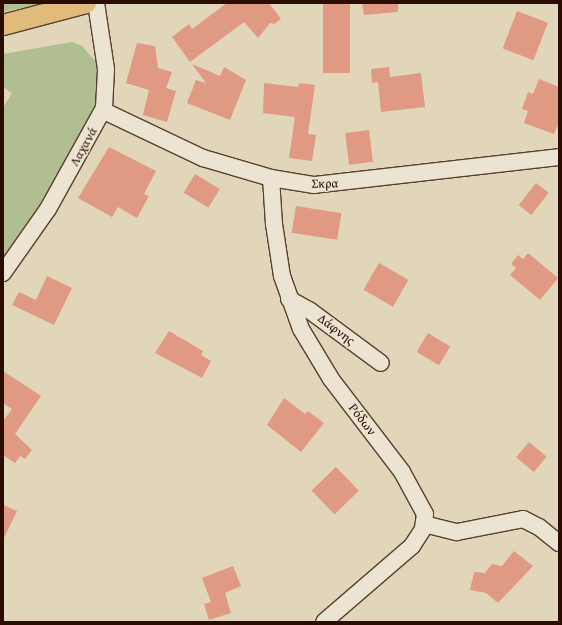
<!DOCTYPE html>
<meta charset="utf-8">
<style>
body{margin:0}
#map{position:relative;width:562px;height:625px;overflow:hidden;background:#e2d6ba;font-family:"Gentium Book Plus",serif}
div>[style]{position:absolute}
[style*='--x']{left:calc(var(--x)*1px);top:calc(var(--y)*1px);width:calc(var(--w)*1px);rotate:calc(var(--a)*1deg)}
.green>*{inset:0;background:#b0be92}
.building>*{inset:0;background:#e09983;transform-origin:0 0}
.roads{filter:drop-shadow(1px 0 #593e2e) drop-shadow(-1px 0 #593e2e) drop-shadow(0 1px #593e2e) drop-shadow(0 -1px #593e2e)}
.minor>*{height:16px;margin:-8px;padding:0 8px;transform-origin:8px;border-radius:8px;background:#ece4d2}
.major>*{height:20px;margin:-10px;padding:0 10px;transform-origin:10px;border-radius:10px;background:#e1bb7d}
span{translate:-50% -50%;white-space:nowrap;text-align:center;line-height:1.15;-webkit-text-stroke:3px #ece4d2;paint-order:stroke}
.street-label{font-size:13px;color:#2b0c00}
.frame{position:absolute;inset:0;border:4px solid #2b0c00;pointer-events:none}
</style>
<div id="map">
<div class="green">
<div style="clip-path:polygon(3px 3px,44px 3px,3px 12px)"></div>
<div style="clip-path:polygon(72px 42px,82px 46px,96px 62px,99px 95px,95px 111px,74px 157px,3px 263px,3px 108px,12px 93px,3px 87px,3px 54px)"></div>
</div>
<div class="building">
<div style="clip-path:polygon(227px 3px,269px 3px,281px 19px,274px 24px,270px 23px,258px 38px,244px 22px,190px 62px,172px 37px,189px 24px,192px 29px)"></div>
<div style="left:323px;top:3px;width:27px;height:70px"></div>
<div style="clip-path:polygon(362px 3px,398px 3px,398px 12px,364px 15px)"></div>
<div style="left:517px;top:11px;width:33px;height:40px;rotate:21deg"></div>
<div style="clip-path:polygon(137px 43px,155px 46px,158px 68px,172px 72px,166px 88px,176px 91px,167px 122px,143px 115px,149px 90px,126px 83px)"></div>
<div style="clip-path:polygon(192px 64px,220px 76px,224px 67px,246px 80px,230px 120px,187px 103px,196px 80px,206px 83px)"></div>
<div style="clip-path:polygon(389px 67px,390px 77px,421px 73px,425px 107px,381px 112px,378px 82px,372px 83px,371px 69px)"></div>
<div style="clip-path:polygon(539px 79px,559px 87px,559px 122px,554px 134px,524px 123px,528px 111px,522px 109px,528px 92px,533px 94px)"></div>
<div style="clip-path:polygon(264px 83px,298px 87px,299px 83px,315px 85px,308px 134px,316px 135px,312px 161px,289px 158px,295px 117px,263px 113px)"></div>
<div style="left:369px;top:130px;width:32px;height:24px;rotate:83deg"></div>
<div style="clip-path:polygon(109px 147px,156px 171px,144px 194px,149px 196px,137px 218px,118px 207px,112px 217px,78px 198px)"></div>
<div style="left:195px;top:174px;width:29px;height:22px;rotate:31deg"></div>
<div style="left:536px;top:183px;width:16px;height:28px;rotate:38deg"></div>
<div style="left:296px;top:206px;width:46px;height:27px;rotate:9deg"></div>
<div style="clip-path:polygon(528px 253px,558px 278px,540px 300px,510px 275px,516px 268px,511px 264px,518px 255px,523px 259px)"></div>
<div style="left:379px;top:263px;width:34px;height:31px;rotate:30deg"></div>
<div style="clip-path:polygon(47px 276px,72px 288px,54px 325px,12px 305px,19px 292px,36px 300px)"></div>
<div style="clip-path:polygon(169px 331px,203px 351px,201px 355px,211px 361px,202px 378px,155px 353px)"></div>
<div style="left:428px;top:333px;width:26px;height:22px;rotate:31deg"></div>
<div style="clip-path:polygon(3px 371px,41px 396px,15px 434px,32px 450px,25px 459px,20px 456px,15px 463px,3px 455px,3px 421px,12px 409px,3px 403px)"></div>
<div style="clip-path:polygon(284px 398px,305px 414px,308px 411px,324px 423px,301px 452px,267px 425px)"></div>
<div style="left:529px;top:442px;width:23px;height:20px;rotate:40deg"></div>
<div style="left:336px;top:467px;width:33px;height:34px;rotate:46deg"></div>
<div style="clip-path:polygon(3px 505px,17px 511px,3px 540px)"></div>
<div style="clip-path:polygon(514px 551px,533px 566px,498px 603px,486px 593px,470px 590px,474px 572px,485px 573px,492px 564px,502px 566px)"></div>
<div style="clip-path:polygon(233px 566px,241px 586px,225px 593px,231px 613px,209px 620px,204px 604px,211px 602px,202px 578px)"></div>
</div>
<div class="roads">
<div class="minor">
<div style="--x:104;--y:111;--w:110;--a:25.4"></div>
<div style="--x:203;--y:158;--w:71;--a:16.4"></div>
<div style="--x:271;--y:178;--w:44;--a:9.2"></div>
<div style="--x:314;--y:185;--w:247;--a:-6.5"></div>
<div style="--x:271;--y:178;--w:46;--a:86.3"></div>
<div style="--x:274;--y:224;--w:53;--a:81.3"></div>
<div style="--x:282;--y:276;--w:56;--a:70.3"></div>
<div style="--x:301;--y:329;--w:58;--a:59"></div>
<div style="--x:331;--y:379;--w:117;--a:52.6"></div>
<div style="--x:402;--y:472;--w:48;--a:61.3"></div>
<div style="--x:425;--y:514;--w:15;--a:98"></div>
<div style="--x:423;--y:529;--w:20;--a:123"></div>
<div style="--x:412;--y:546;--w:116;--a:139.2"></div>
<div style="--x:3;--y:273;--w:78;--a:-54.9"></div>
<div style="--x:48;--y:209;--w:115;--a:-61"></div>
<div style="--x:104;--y:108;--w:39;--a:-87"></div>
<div style="--x:106;--y:69;--w:67;--a:-98.6"></div>
<div style="--x:289;--y:299;--w:23;--a:29"></div>
<div style="--x:309;--y:310;--w:89;--a:36.4"></div>
<div style="--x:424;--y:524;--w:34;--a:14"></div>
<div style="--x:457;--y:532;--w:67;--a:-11.1"></div>
<div style="--x:523;--y:519;--w:18;--a:27"></div>
<div style="--x:539;--y:527;--w:26;--a:39"></div>
</div>
<div class="major">
<div style="--x:3;--y:25;--w:86;--a:-14.8"></div>
</div>
</div>
<div class="street-label">
<span style="left:84px;top:147px;rotate:-61deg">Λαχανά</span>
<span style="left:325px;top:184px;rotate:-1deg">Σκρα</span>
<span style="left:336px;top:330px;rotate:37deg">Δάφνης</span>
<span style="left:362px;top:420px;rotate:53deg">Ρόδων</span>
</div>
<div class="frame"></div>
</div>
